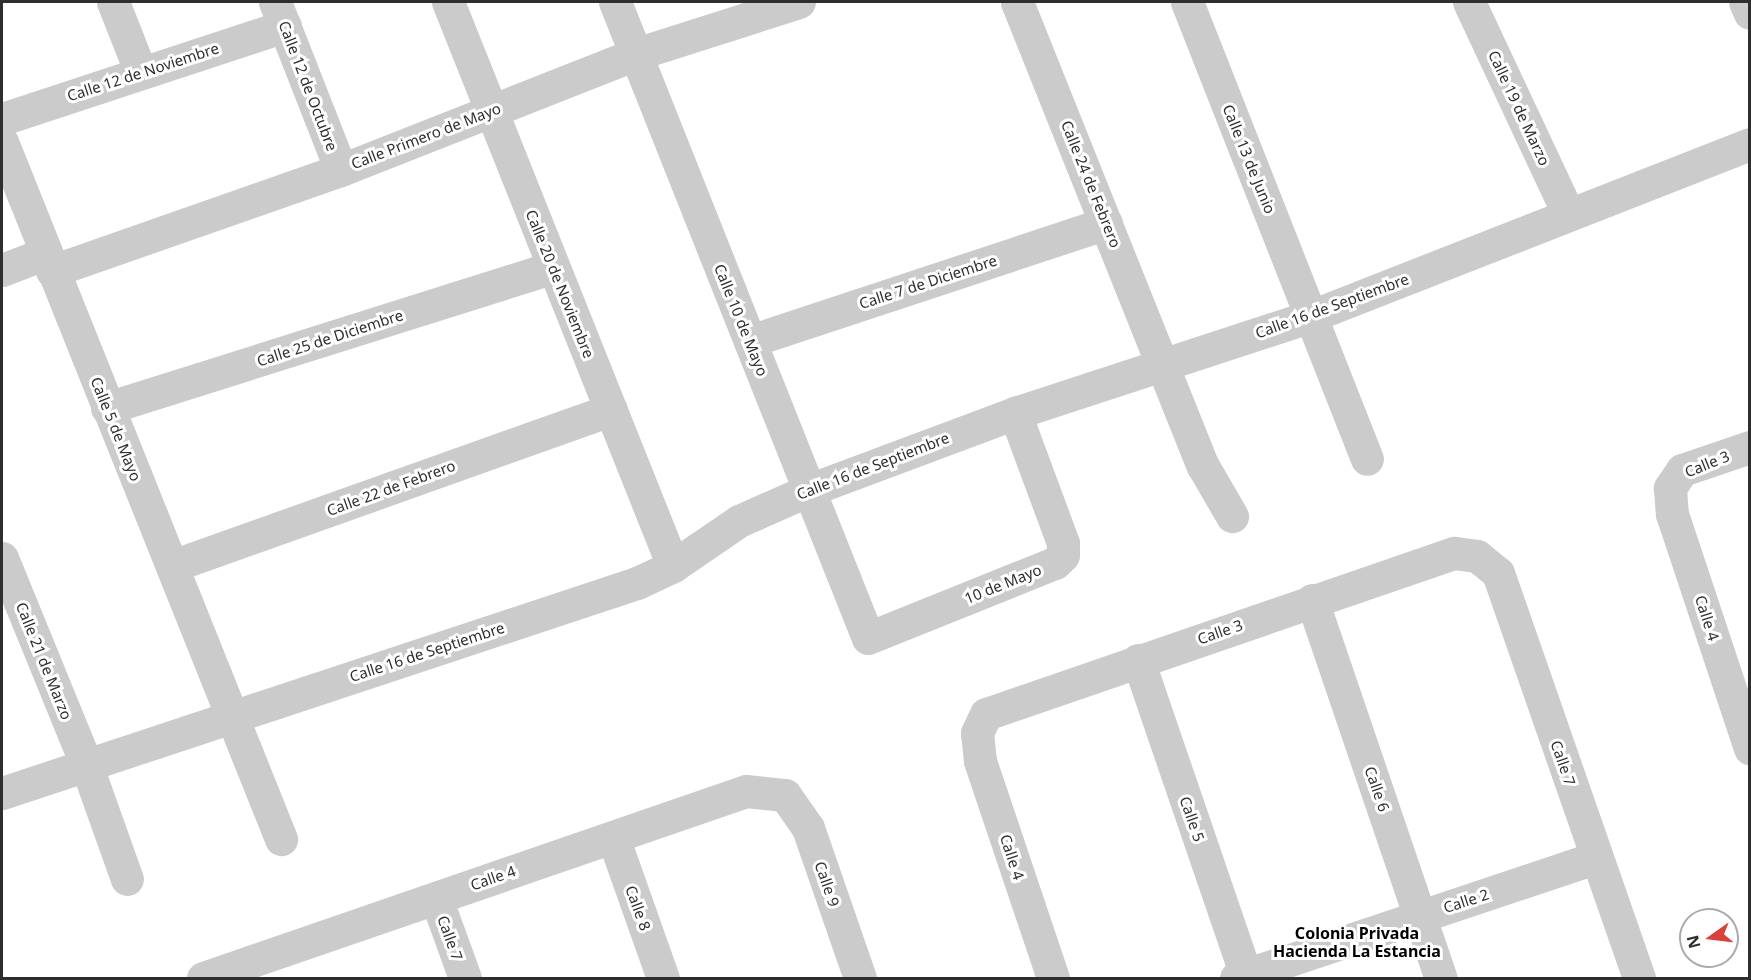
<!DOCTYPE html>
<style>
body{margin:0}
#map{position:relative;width:1751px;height:980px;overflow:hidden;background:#fff;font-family:"Noto Sans",sans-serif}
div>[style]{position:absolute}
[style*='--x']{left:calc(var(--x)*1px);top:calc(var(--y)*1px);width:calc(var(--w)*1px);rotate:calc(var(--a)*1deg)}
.minor>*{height:33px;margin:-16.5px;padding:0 16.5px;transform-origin:16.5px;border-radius:16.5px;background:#cbcbcb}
span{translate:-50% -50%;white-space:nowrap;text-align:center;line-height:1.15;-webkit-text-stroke:6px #fff;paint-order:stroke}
.street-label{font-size:15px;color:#2e2e2e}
.neighbourhood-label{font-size:16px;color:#000;font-weight:700}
.frame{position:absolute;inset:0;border:3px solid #2e2e2e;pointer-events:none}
.north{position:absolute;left:1679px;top:908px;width:60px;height:60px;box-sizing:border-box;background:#fff;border:2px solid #ababab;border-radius:50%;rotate:256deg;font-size:16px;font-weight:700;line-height:24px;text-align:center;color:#2e2e2e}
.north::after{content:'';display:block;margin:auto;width:21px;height:27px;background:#da413b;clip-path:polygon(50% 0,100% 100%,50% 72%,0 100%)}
</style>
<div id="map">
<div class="minor">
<div style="--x:113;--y:2;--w:76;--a:68.5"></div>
<div style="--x:275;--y:2;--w:180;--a:68.6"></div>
<div style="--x:448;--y:2;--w:607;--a:68.25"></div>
<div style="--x:615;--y:2;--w:684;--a:68.31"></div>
<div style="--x:868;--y:638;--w:201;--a:-21.9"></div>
<div style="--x:1055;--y:563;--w:11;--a:-45"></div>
<div style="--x:1063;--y:555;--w:12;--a:-90"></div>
<div style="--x:1063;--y:543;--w:139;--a:-110.3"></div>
<div style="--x:1017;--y:2;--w:500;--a:68.2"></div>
<div style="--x:1203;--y:466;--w:58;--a:59.9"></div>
<div style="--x:1187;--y:2;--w:491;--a:68.5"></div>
<div style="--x:1469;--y:2;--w:235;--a:64.9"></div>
<div style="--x:1745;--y:2;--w:12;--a:66"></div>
<div style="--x:2;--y:119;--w:298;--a:-18.2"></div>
<div style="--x:2;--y:142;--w:751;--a:68.18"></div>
<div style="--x:2;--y:270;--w:47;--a:-21.1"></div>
<div style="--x:52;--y:271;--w:306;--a:-19.3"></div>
<div style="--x:341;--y:170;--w:317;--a:-21.5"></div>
<div style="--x:636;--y:54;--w:171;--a:-17.7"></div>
<div style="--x:750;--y:341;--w:375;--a:-18.3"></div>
<div style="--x:107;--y:408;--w:468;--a:-17.5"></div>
<div style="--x:1750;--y:447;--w:72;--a:161.3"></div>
<div style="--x:1682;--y:470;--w:22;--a:124"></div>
<div style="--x:1670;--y:488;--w:26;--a:86"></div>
<div style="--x:1672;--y:514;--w:247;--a:71.6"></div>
<div style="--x:2;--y:558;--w:222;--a:67.8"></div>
<div style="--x:86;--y:764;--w:122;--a:70.4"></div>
<div style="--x:172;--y:566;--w:466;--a:-19.6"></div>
<div style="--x:1312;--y:600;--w:399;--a:71.2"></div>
<div style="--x:1138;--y:660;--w:336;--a:71.1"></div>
<div style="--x:2;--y:793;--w:669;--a:-18.3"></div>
<div style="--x:637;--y:583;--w:40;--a:-25"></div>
<div style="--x:673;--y:566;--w:80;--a:-34.3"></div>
<div style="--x:739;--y:521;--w:77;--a:-23.9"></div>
<div style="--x:809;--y:490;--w:220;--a:-20.5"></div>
<div style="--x:1015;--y:413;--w:311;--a:-18.1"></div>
<div style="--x:1311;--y:316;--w:471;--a:-21.4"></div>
<div style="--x:613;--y:837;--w:150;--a:70.5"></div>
<div style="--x:436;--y:898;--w:85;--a:70.1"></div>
<div style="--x:203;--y:978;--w:574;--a:-19"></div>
<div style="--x:746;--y:791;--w:39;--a:6"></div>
<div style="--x:785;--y:795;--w:40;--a:55.1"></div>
<div style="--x:808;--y:828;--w:159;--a:70.9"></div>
<div style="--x:1053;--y:978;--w:229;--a:-108.6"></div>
<div style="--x:980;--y:761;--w:28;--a:-96"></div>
<div style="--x:977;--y:733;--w:21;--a:-65"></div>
<div style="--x:986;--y:714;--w:495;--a:-19"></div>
<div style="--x:1454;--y:553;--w:23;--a:7"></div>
<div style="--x:1477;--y:556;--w:27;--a:39"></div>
<div style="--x:1498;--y:573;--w:429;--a:70.8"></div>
<div style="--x:1236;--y:978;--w:379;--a:-18.5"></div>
</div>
<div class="street-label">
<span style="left:143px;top:72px;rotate:-18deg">Calle 12 de Noviembre</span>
<span style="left:308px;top:86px;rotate:69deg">Calle 12 de Octubre</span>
<span style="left:1519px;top:108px;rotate:65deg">Calle 19 de Marzo</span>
<span style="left:426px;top:136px;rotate:-21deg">Calle Primero de Mayo</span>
<span style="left:1249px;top:159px;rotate:68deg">Calle 13 de Junio</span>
<span style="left:1091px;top:184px;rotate:68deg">Calle 24 de Febrero</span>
<span style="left:928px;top:282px;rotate:-18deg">Calle 7 de Diciembre</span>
<span style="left:560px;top:284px;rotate:68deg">Calle 20 de Noviembre</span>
<span style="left:1332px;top:306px;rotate:-20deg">Calle 16 de Septiembre</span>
<span style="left:741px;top:320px;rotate:68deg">Calle 10 de Mayo</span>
<span style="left:330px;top:338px;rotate:-18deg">Calle 25 de Diciembre</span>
<span style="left:116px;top:429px;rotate:68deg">Calle 5 de Mayo</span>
<span style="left:1707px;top:464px;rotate:-22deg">Calle 3</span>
<span style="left:873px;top:466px;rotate:-21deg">Calle 16 de Septiembre</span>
<span style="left:391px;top:488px;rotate:-20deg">Calle 22 de Febrero</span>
<span style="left:1003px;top:584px;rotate:-22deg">10 de Mayo</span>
<span style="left:1707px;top:618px;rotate:72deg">Calle 4</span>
<span style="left:1220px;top:632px;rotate:-19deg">Calle 3</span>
<span style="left:427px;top:652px;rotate:-18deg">Calle 16 de Septiembre</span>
<span style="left:44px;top:661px;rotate:68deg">Calle 21 de Marzo</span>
<span style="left:1563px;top:763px;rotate:71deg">Calle 7</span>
<span style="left:1377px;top:789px;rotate:71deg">Calle 6</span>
<span style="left:1192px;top:819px;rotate:71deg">Calle 5</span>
<span style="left:1012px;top:857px;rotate:72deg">Calle 4</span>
<span style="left:493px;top:878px;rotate:-19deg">Calle 4</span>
<span style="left:827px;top:884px;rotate:71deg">Calle 9</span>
<span style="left:1466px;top:901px;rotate:-18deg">Calle 2</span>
<span style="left:638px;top:908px;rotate:70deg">Calle 8</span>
<span style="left:450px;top:938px;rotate:70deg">Calle 7</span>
</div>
<div class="neighbourhood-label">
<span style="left:1357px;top:942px">Colonia Privada<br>Hacienda La Estancia</span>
</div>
<div class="frame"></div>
<div class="north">N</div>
</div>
